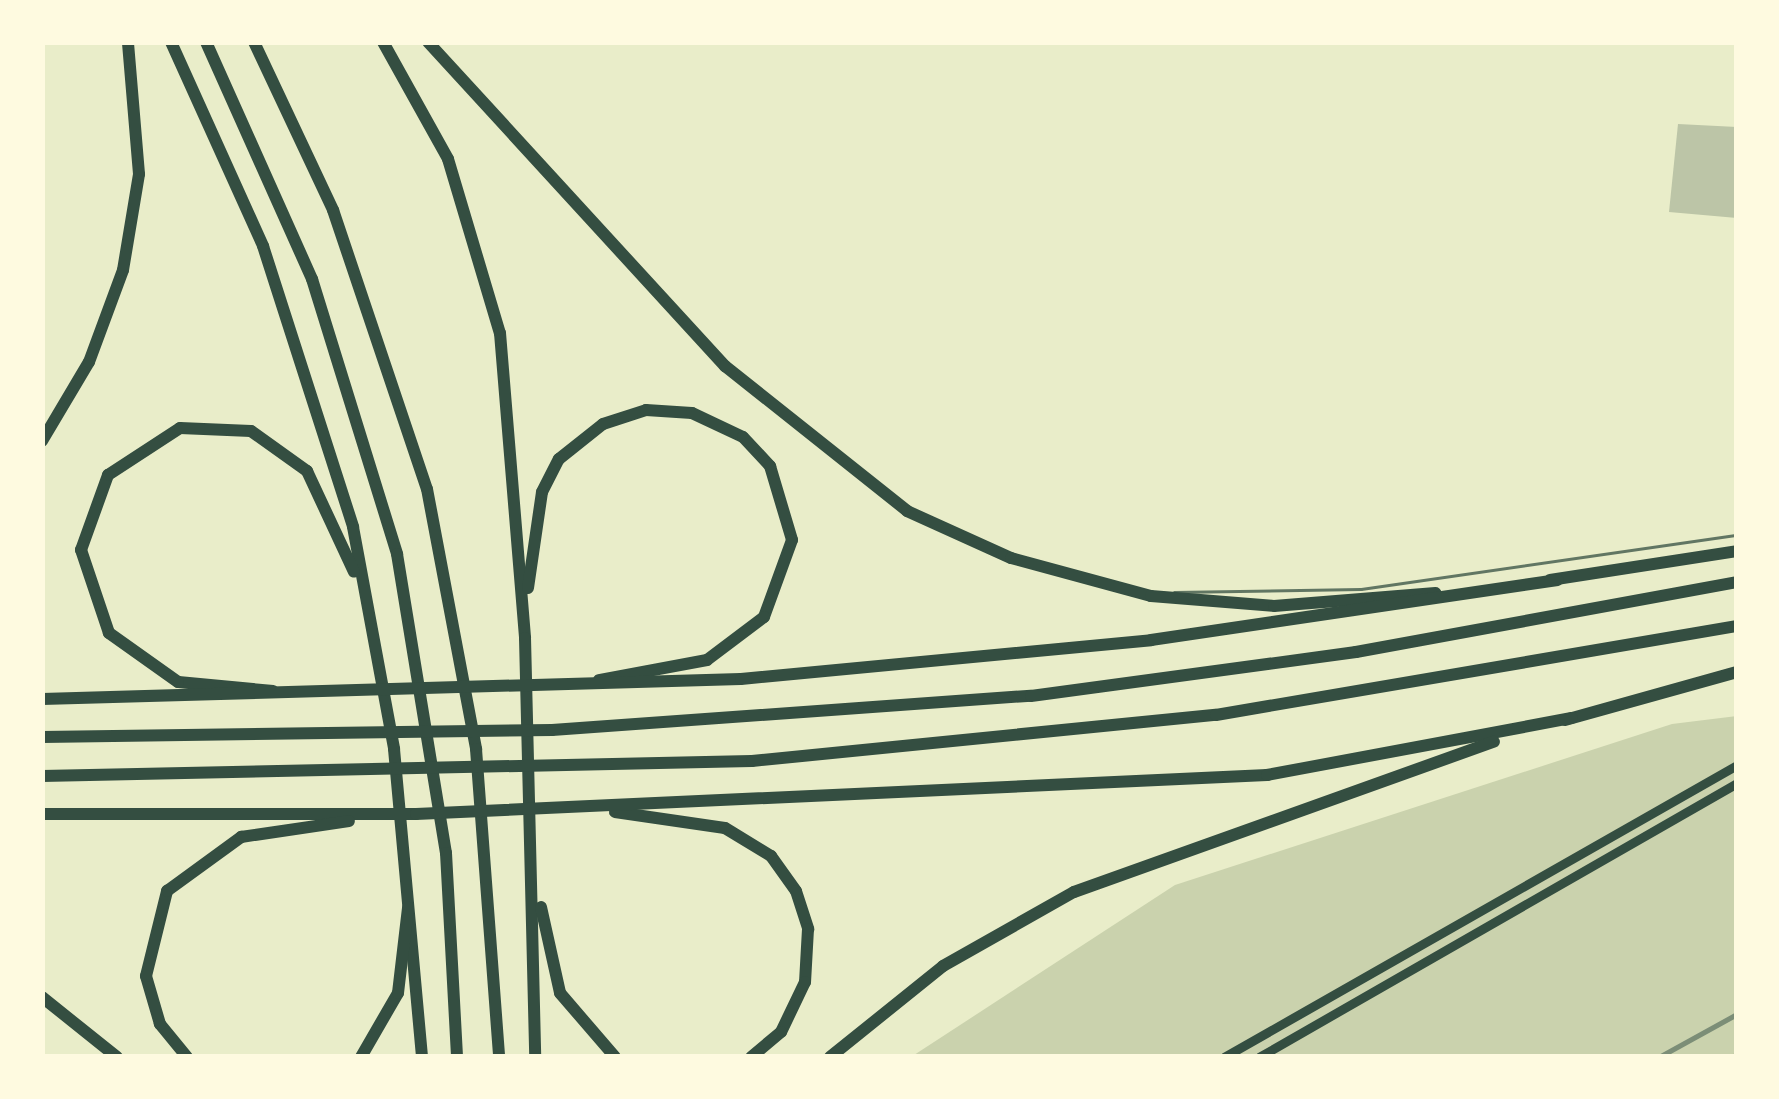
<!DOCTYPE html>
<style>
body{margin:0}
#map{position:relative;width:1779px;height:1099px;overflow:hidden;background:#e9edc9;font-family:Barlow,sans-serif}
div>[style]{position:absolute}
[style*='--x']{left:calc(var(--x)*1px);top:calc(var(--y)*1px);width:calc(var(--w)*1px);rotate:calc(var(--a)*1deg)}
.green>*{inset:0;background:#cad2ad}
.building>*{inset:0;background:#bcc5a7}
.path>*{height:3px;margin:-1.5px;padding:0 1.5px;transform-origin:1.5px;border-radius:1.5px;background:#344e41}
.service>*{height:3px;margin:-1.5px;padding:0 1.5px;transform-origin:1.5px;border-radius:1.5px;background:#617663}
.secondary>*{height:9px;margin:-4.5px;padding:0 4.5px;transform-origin:4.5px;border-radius:4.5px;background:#344e41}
.motorway>*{height:12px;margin:-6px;padding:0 6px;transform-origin:6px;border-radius:6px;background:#344e41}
.rail>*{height:4.5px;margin:-2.25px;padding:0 2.25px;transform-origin:2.25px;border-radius:2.25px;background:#7c8e77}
span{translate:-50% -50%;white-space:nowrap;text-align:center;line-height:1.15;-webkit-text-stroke:9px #fefae0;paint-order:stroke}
.frame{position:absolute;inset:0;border:45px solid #fefae0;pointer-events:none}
</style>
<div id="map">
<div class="green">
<div style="clip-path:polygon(1737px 716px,1737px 1057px,911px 1057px,1175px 885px,1672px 724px)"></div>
</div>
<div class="building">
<div style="clip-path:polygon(1678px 124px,1737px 127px,1737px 218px,1669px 212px)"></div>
</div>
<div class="path">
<div style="--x:1730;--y:1057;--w:8;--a:-30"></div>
</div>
<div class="service">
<div style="--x:1174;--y:592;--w:187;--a:-0.9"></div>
<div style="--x:1361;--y:589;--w:380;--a:-8.2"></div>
</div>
<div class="secondary">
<div style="--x:1224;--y:1057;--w:590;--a:-29.65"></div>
<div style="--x:1259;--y:1057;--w:551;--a:-29.82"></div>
</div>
<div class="motorway">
<div style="--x:171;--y:42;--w:224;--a:65.7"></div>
<div style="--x:263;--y:246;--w:295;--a:72.2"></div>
<div style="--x:353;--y:527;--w:226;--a:79.5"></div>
<div style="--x:394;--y:749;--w:309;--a:84.8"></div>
<div style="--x:206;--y:42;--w:260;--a:65.9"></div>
<div style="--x:312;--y:279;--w:288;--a:72.8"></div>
<div style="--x:397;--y:554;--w:303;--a:80.7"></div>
<div style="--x:446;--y:853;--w:204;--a:86.9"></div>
<div style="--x:254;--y:42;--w:186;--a:64.8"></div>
<div style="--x:333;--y:210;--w:294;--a:71.4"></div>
<div style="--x:427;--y:489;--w:265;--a:79.3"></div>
<div style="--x:476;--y:749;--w:309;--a:85.7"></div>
<div style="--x:383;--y:42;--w:134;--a:60.9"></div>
<div style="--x:448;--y:159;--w:182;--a:73.4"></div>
<div style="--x:500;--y:333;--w:306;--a:85.3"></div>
<div style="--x:525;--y:638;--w:419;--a:88.6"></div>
<div style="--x:428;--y:42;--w:440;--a:47.5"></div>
<div style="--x:725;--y:366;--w:233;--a:38.5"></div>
<div style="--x:907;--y:511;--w:114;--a:24.3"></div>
<div style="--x:1011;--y:558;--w:145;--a:15.2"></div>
<div style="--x:1151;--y:596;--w:123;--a:4.6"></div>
<div style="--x:1274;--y:606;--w:162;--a:-4.6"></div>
<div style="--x:42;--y:441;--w:92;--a:-59.3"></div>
<div style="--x:89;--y:362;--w:98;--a:-69.7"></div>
<div style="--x:123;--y:270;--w:97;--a:-80.5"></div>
<div style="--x:139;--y:174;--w:132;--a:-94.8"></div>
<div style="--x:1550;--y:580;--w:189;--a:-8.8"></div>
<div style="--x:528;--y:588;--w:97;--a:-81.7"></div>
<div style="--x:542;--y:492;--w:37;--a:-63"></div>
<div style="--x:559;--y:459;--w:56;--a:-38.5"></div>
<div style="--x:603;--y:424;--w:45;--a:-18"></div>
<div style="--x:646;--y:410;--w:46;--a:3.7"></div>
<div style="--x:692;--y:413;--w:56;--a:25.2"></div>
<div style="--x:743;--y:437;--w:40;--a:47"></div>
<div style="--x:770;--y:466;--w:77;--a:73.4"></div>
<div style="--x:792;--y:540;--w:82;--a:110"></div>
<div style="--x:764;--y:617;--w:71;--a:143"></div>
<div style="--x:707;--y:660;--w:110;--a:169.5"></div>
<div style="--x:273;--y:691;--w:95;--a:-174.6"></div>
<div style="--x:178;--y:682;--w:85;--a:-144.6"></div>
<div style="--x:109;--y:633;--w:88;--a:-108.6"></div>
<div style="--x:81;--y:550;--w:80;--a:-70.2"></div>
<div style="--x:108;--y:475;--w:86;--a:-33.1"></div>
<div style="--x:180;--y:428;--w:71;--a:2.4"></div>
<div style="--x:251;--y:431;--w:69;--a:35.5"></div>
<div style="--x:307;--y:471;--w:111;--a:65"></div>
<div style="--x:42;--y:699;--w:699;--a:-1.64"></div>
<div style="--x:741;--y:679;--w:412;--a:-5.4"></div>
<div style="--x:1151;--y:640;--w:411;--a:-8.4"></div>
<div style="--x:1565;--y:720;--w:179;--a:-15.6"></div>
<div style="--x:42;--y:737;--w:510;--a:-0.79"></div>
<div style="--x:552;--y:730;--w:480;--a:-4.1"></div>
<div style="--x:1031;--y:696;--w:328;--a:-7.7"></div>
<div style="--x:1356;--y:652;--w:387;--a:-10.4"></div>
<div style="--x:42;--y:776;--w:710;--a:-1.21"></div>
<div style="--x:752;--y:761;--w:466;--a:-5.7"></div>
<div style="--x:1216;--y:715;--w:529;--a:-9.69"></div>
<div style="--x:615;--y:812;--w:111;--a:8.3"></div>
<div style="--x:725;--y:828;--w:54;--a:31.3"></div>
<div style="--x:771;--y:856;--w:43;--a:54.5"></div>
<div style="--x:796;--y:891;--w:40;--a:72"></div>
<div style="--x:808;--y:929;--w:53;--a:93.2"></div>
<div style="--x:805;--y:982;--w:55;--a:115.6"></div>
<div style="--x:781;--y:1032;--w:39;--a:140"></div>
<div style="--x:42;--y:814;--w:374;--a:0"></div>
<div style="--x:416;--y:814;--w:852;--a:-2.62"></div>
<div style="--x:1267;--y:775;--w:310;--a:-10.6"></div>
<div style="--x:541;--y:907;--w:88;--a:77.5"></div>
<div style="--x:560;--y:993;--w:84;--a:49.3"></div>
<div style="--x:42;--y:997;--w:96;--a:38.7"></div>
<div style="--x:187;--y:1057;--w:43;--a:-129.3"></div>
<div style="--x:160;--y:1024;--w:50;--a:-106.3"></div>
<div style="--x:146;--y:976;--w:88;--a:-76.1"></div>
<div style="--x:167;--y:891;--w:92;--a:-36.1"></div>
<div style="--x:241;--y:837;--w:109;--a:-8.4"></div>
<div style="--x:361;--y:1057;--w:74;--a:-60"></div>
<div style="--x:398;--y:993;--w:86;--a:-83.3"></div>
<div style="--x:830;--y:1057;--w:145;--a:-38.8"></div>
<div style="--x:943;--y:966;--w:150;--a:-29.5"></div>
<div style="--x:1074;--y:892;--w:446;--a:-19.7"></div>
</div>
<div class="rail">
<div style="--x:1659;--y:1057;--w:89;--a:-28.9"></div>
</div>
<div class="frame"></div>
</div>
